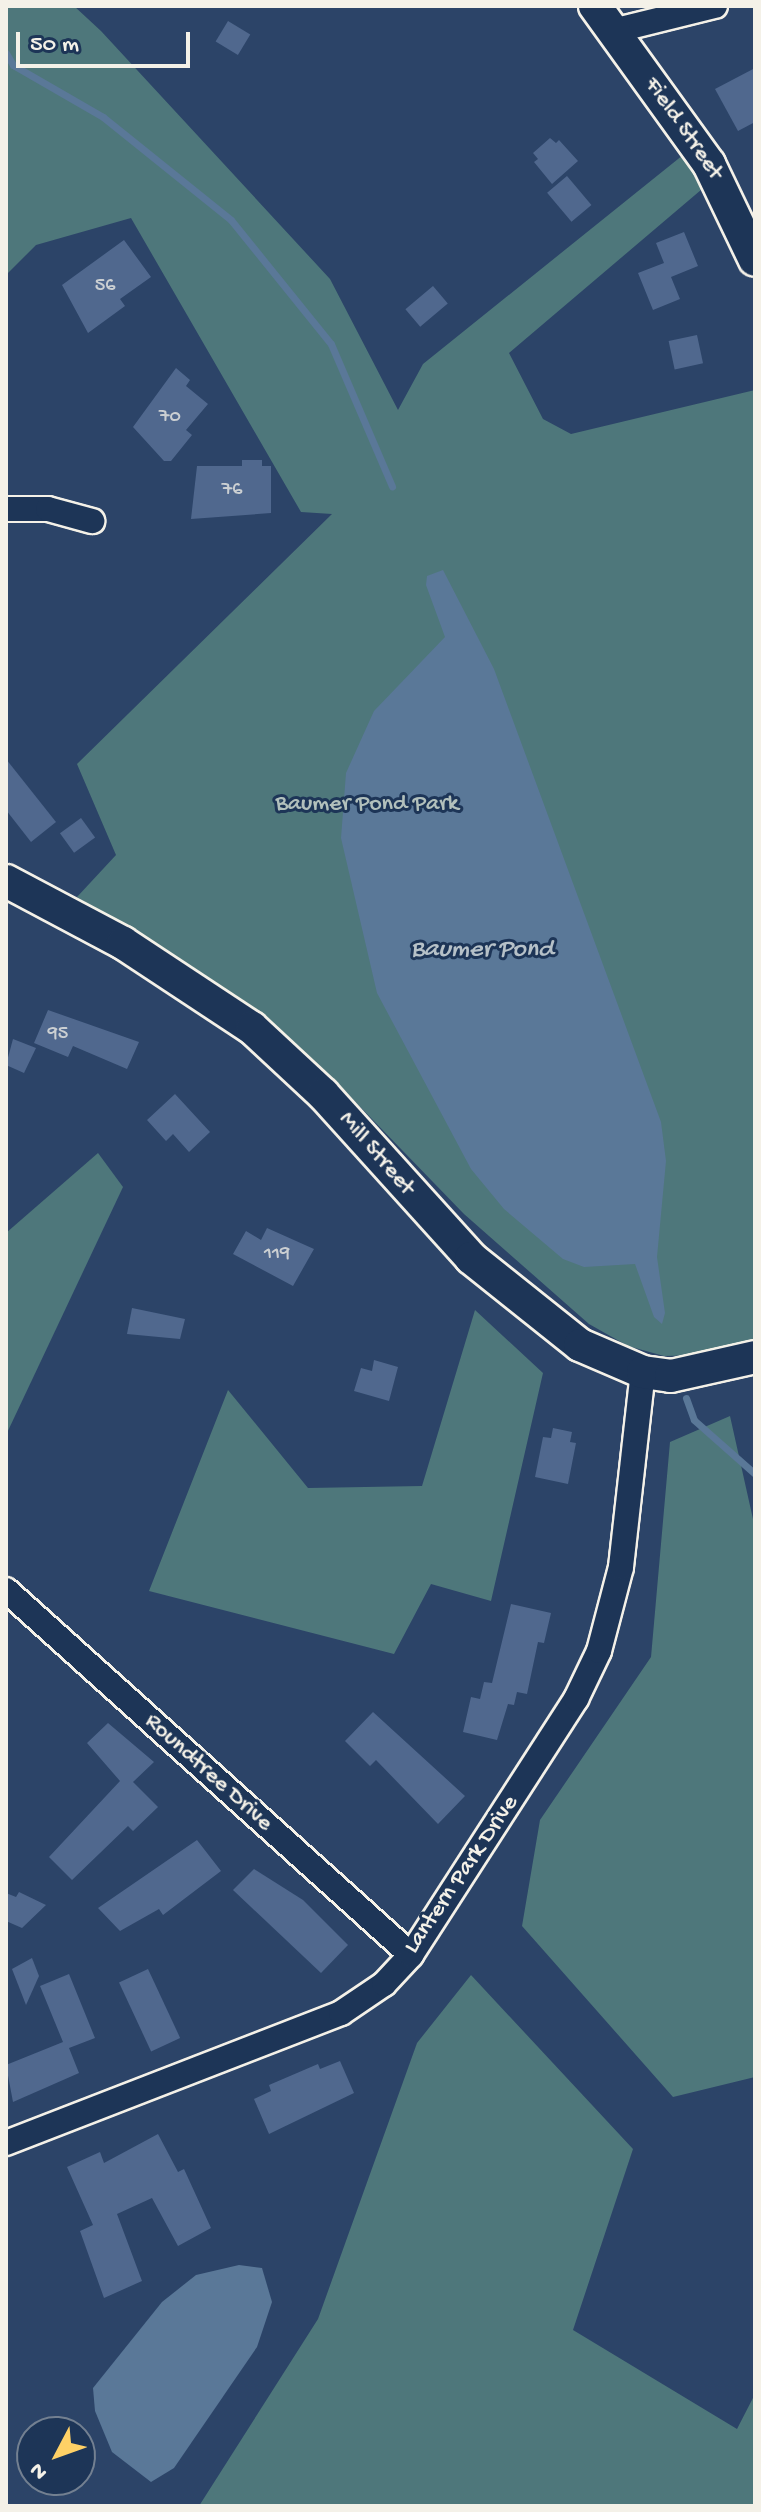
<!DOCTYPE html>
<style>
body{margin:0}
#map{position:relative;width:761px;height:2512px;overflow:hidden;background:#2c4468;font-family:"Gochi Hand",sans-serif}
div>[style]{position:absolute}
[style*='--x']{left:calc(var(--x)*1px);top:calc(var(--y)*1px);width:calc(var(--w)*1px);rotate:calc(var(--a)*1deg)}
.green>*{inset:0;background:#4e777b}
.water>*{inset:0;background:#5a7898}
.stream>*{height:7px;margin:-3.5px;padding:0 3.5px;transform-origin:3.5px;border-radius:3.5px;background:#5a7898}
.building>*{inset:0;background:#50688e;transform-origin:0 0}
.roads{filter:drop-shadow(2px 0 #f4f1e8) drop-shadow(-2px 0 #f4f1e8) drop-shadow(0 2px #f4f1e8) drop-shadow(0 -2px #f4f1e8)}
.street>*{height:24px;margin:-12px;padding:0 12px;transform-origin:12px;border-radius:12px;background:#1d3557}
.secondary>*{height:32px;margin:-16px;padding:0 16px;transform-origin:16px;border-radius:16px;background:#1d3557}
span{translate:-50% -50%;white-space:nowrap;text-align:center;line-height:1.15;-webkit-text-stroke:6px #1d3557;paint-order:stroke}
.number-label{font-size:20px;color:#cbcfd2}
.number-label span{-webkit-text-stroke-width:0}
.street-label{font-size:24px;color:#f4f1e8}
.park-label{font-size:24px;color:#b2c0bc}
.water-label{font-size:26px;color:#b6c1c8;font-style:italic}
.frame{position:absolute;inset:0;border:8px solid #f4f1e8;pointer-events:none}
.north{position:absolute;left:16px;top:2416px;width:80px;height:80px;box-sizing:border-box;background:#1d3557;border:2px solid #738091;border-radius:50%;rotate:229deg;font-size:22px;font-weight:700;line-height:32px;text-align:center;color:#f4f1e8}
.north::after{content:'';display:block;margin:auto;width:28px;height:36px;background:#ffd166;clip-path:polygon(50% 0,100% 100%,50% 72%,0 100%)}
.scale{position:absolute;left:16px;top:32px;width:174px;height:36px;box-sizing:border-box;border:4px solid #f4f1e8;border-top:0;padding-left:10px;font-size:24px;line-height:28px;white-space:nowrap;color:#f4f1e8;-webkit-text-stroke:6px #1d3557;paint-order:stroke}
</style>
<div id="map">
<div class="green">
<div style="clip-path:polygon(6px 6px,74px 6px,101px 31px,330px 279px,398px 410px,423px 364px,683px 155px,708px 184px,509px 353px,543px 419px,571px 434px,755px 390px,755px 1339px,702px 1355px,664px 1356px,628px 1346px,589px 1324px,464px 1214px,339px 1085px,250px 1006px,77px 897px,116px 855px,77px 764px,332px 514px,301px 512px,131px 218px,36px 245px,6px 275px)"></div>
<div style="clip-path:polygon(98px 1153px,123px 1187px,6px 1435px,6px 1233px)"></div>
<div style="clip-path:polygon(475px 1310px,543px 1373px,491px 1601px,431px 1584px,394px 1654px,149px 1591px,228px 1390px,308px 1488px,422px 1486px)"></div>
<div style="clip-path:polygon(730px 1416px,755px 1528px,755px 2077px,673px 2097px,522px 1926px,540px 1820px,651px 1657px,670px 1442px)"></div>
<div style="clip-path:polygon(471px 1975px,633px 2149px,573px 2330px,737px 2429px,755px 2394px,755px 2506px,199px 2506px,318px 2319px,417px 2043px)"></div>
</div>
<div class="water">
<div style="clip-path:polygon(443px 570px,494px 669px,661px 1122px,666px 1161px,657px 1257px,665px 1313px,662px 1324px,654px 1317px,635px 1264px,584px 1267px,563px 1259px,504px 1209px,471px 1169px,377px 993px,341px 838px,346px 773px,374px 711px,445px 637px,426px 585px,427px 576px)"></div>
<div style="clip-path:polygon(239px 2265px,262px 2268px,272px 2302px,257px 2347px,174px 2468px,151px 2482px,112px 2452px,95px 2411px,93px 2388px,162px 2302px,196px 2275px)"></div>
</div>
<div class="stream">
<div style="--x:6;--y:53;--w:14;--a:60"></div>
<div style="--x:13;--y:65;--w:104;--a:30"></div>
<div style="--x:103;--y:117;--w:164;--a:38.8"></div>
<div style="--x:231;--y:220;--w:159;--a:51.1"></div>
<div style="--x:331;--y:344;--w:155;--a:66.8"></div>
<div style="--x:686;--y:1398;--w:23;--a:70"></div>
<div style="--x:694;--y:1420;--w:81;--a:41.5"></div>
</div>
<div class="building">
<div style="left:228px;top:21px;width:26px;height:24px;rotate:31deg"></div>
<div style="clip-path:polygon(755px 68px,755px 122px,738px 131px,715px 89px)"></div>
<div style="clip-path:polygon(550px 138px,556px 143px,559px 140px,578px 161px,552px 184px,534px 162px,538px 159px,533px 153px)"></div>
<div style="left:567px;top:176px;width:38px;height:26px;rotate:50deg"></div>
<div style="clip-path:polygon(684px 232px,698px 266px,671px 277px,680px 299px,653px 310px,638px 273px,664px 263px,656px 243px)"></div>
<div style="clip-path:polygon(124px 240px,151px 277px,120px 299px,125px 306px,88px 333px,62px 285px)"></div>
<div style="left:433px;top:286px;width:23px;height:36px;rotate:50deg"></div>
<div style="left:697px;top:335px;width:29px;height:29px;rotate:78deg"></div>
<div style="clip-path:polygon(176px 368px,190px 380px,186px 386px,208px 404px,186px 430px,192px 435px,171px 461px,164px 461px,133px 427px)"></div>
<div style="clip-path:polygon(242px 460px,262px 460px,262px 466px,271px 466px,271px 513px,191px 519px,197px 466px,242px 466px)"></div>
<div style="clip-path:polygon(6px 759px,56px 822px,31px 842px,6px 810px)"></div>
<div style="left:81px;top:818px;width:24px;height:26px;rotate:54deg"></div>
<div style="clip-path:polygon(48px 1010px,139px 1042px,127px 1069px,73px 1046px,68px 1057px,34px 1043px)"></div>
<div style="clip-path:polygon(13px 1039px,36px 1048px,24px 1073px,6px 1065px)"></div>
<div style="clip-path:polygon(175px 1094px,210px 1132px,189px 1152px,173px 1134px,166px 1141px,147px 1120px)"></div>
<div style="clip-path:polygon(267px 1228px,314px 1249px,293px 1286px,233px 1254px,246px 1231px,261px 1240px)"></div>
<div style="clip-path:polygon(132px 1308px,185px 1319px,180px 1339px,127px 1334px)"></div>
<div style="clip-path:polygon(374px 1360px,398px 1367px,389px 1401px,354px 1391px,361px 1368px,372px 1371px)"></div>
<div style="clip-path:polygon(553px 1428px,572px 1432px,570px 1442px,576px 1443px,568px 1484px,535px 1477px,543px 1437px,551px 1438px)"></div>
<div style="clip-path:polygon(511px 1604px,551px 1613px,544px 1643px,538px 1642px,527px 1694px,517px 1692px,514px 1705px,508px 1704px,497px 1740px,463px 1732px,471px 1697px,480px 1699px,484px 1682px,492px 1683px)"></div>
<div style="clip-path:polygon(373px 1712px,465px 1796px,438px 1824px,376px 1760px,370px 1766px,345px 1741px)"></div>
<div style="clip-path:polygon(108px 1723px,154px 1762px,133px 1782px,158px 1807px,133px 1831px,128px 1826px,72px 1880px,49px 1857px,120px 1781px,87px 1743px)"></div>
<div style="clip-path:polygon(197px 1840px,221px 1871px,163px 1915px,159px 1909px,120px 1931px,98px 1908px)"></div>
<div style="clip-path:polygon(254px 1869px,303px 1900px,348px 1945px,321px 1973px,233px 1890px)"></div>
<div style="clip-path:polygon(19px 1892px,46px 1905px,22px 1928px,6px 1921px,6px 1893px,16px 1897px)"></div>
<div style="clip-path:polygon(32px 1958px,39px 1976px,26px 2005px,12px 1969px)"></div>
<div style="left:148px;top:1969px;width:76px;height:32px;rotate:65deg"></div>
<div style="clip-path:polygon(69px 1974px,95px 2038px,69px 2048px,79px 2073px,13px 2102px,6px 2065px,63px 2042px,40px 1986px)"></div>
<div style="clip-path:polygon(340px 2061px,354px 2093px,269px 2134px,254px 2099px,271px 2091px,269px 2085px,318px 2064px,320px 2069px)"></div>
<div style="clip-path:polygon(158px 2134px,178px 2172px,184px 2169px,211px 2228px,178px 2246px,152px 2198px,117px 2214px,142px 2281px,104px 2298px,80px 2231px,93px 2225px,67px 2167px,100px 2152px,104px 2163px)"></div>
</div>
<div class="roads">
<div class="street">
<div style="--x:613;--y:31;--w:105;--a:-13.8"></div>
<div style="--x:6;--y:509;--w:42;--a:0"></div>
<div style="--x:48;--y:509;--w:46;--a:15.3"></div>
<div style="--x:6;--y:1590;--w:545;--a:42.03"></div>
<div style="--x:6;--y:2143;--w:359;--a:-21.2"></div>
<div style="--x:341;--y:2013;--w:52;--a:-34"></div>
<div style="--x:384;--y:1984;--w:40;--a:-47"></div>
<div style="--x:411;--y:1955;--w:305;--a:-57.2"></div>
<div style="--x:576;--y:1699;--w:53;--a:-64.4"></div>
<div style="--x:599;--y:1651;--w:87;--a:-75.3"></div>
<div style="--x:621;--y:1567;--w:196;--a:-83.6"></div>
</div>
<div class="secondary">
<div style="--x:595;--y:6;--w:195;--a:54.2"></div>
<div style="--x:709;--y:164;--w:106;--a:64.4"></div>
<div style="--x:6;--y:881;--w:132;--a:27.9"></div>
<div style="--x:123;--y:943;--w:154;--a:33.4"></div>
<div style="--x:252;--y:1028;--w:97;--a:42.9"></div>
<div style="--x:323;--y:1094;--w:221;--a:47.9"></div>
<div style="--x:471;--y:1258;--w:139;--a:38.6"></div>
<div style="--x:580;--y:1345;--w:69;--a:23.2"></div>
<div style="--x:643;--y:1372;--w:28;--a:8"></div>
<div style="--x:671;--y:1376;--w:86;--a:-12.7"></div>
</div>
</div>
<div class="number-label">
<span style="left:105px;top:286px">56</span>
<span style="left:170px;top:417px">70</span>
<span style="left:232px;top:490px">76</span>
<span style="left:58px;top:1034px">95</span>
<span style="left:277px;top:1254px">119</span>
</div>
<div class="street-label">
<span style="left:683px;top:129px;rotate:55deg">Field Street</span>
<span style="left:376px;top:1154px;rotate:49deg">Mill Street</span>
<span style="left:208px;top:1773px;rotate:42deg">Roundtree Drive</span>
<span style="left:462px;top:1875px;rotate:-56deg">Lantern Park Drive</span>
</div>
<div class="park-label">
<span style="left:367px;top:805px">Baumer Pond Park</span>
</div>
<div class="water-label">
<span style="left:482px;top:951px">Baumer Pond</span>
</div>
<div class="frame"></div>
<div class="north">N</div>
<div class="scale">50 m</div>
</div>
